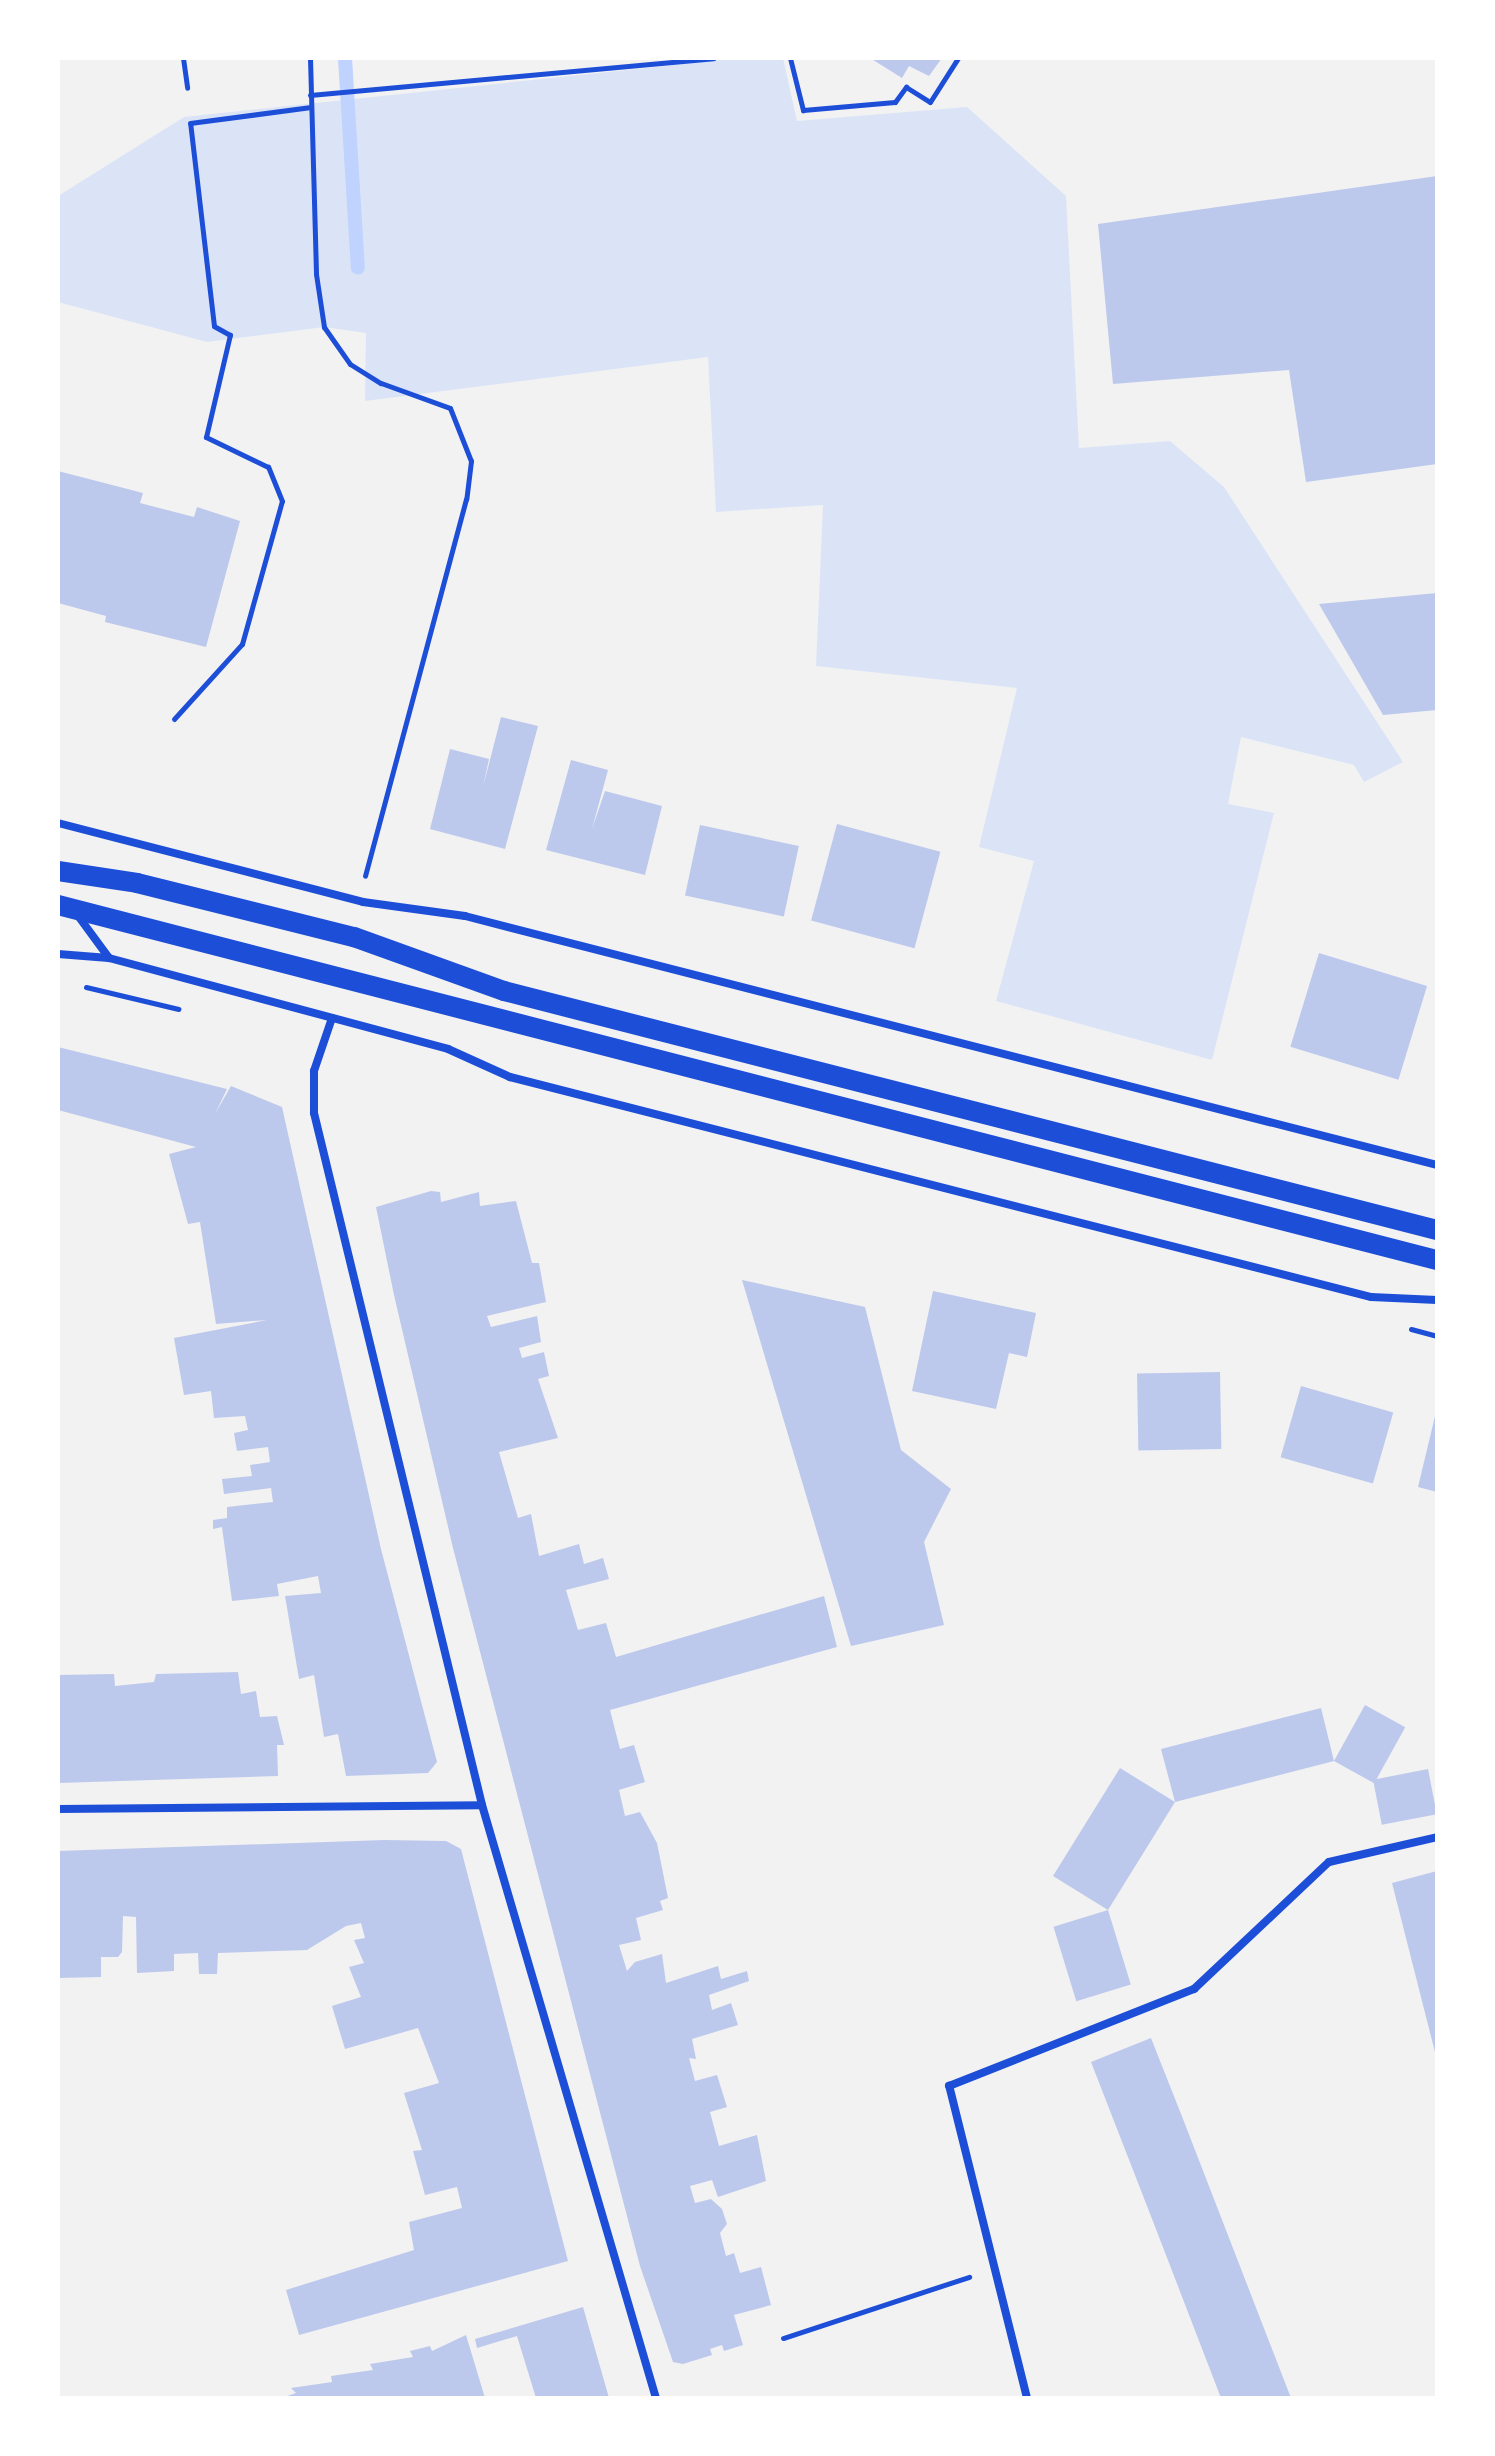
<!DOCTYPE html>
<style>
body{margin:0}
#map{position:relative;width:1495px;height:2456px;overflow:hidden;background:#f2f2f2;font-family:"Varela Round",sans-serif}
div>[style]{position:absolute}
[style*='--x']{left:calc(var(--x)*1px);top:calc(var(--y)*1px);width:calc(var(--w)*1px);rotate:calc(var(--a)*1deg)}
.green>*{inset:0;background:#dbe4f7}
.stream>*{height:14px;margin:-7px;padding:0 7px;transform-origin:7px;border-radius:7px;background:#bfd3fe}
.building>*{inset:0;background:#bdc9ec;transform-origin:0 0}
.path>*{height:5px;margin:-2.5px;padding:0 2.5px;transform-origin:2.5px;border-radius:2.5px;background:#1d4ed8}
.minor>*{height:8px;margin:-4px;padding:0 4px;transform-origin:4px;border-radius:4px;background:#1d4ed8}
.primary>*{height:20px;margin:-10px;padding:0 10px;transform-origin:10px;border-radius:10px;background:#1d4ed8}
span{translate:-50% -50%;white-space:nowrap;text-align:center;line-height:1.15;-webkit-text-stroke:6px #fff;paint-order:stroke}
.frame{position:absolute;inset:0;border:60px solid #fff;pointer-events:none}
</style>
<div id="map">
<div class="green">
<div style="clip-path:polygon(740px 58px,783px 58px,797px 121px,967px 107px,1066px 196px,1079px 448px,1170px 441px,1224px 487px,1403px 762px,1364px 782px,1354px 765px,1241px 737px,1228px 804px,1274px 813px,1212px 1060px,996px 1001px,1034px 861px,979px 847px,1017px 688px,816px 666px,823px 505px,716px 512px,708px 357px,365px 401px,366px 333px,324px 327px,207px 342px,58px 302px,58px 196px,184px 117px)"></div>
</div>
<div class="stream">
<div style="--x:345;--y:58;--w:210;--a:86.5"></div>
</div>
<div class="building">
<div style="clip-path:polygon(870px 58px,942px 58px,929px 76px,909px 66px,902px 78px)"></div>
<div style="clip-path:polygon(1437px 176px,1437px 464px,1306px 482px,1289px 370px,1113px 384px,1098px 224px)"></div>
<div style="clip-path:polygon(58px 471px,143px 493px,140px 503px,194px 517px,197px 507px,240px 521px,206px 647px,105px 622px,106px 616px,58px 603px)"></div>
<div style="clip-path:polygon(1437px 593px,1437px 710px,1383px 715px,1319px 604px)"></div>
<div style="clip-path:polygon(501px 717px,538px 726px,505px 849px,430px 829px,450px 749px,489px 759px,483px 787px)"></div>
<div style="clip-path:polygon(571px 760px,608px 770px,592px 829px,605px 791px,662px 806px,645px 875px,546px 850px)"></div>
<div style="left:837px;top:824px;width:107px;height:100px;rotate:15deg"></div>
<div style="left:700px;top:825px;width:101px;height:72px;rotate:12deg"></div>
<div style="left:1319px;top:953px;width:113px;height:98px;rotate:17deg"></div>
<div style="clip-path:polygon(58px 1047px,227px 1089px,215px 1114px,231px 1086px,282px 1107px,381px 1549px,437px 1762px,428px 1773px,346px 1776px,338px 1734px,324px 1737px,314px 1675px,299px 1679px,285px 1596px,321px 1593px,318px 1576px,277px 1584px,279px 1596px,232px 1601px,222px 1527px,213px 1529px,213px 1520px,227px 1518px,227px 1507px,273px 1502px,271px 1488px,224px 1494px,222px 1479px,252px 1476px,250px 1465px,270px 1462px,268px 1447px,237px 1451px,234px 1433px,248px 1430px,245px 1416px,214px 1418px,211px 1391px,184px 1395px,174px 1338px,267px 1320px,216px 1324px,200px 1222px,188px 1224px,169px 1154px,196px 1147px,58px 1110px)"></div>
<div style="clip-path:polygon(431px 1191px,440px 1192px,441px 1202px,479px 1192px,480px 1206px,516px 1201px,532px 1263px,539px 1263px,546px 1302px,487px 1316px,491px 1327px,537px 1316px,541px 1342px,519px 1348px,522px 1358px,544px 1352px,549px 1376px,538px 1379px,558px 1438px,499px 1452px,518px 1518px,531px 1514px,539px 1556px,579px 1544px,584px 1564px,603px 1558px,609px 1579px,566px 1590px,578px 1630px,606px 1623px,616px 1657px,824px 1596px,837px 1647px,610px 1710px,620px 1749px,634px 1745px,645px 1782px,619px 1790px,625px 1816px,640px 1812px,657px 1843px,668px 1898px,660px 1901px,663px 1910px,636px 1918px,641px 1940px,619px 1945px,627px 1971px,635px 1962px,662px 1954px,666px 1983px,718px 1966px,721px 1979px,747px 1971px,749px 1981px,709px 1995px,712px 2010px,731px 2003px,738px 2025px,692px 2039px,696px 2059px,689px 2058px,695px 2081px,717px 2075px,727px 2107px,710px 2112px,719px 2146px,757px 2135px,766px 2181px,718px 2197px,712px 2180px,690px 2186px,695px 2203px,711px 2199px,722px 2209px,727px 2224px,720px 2233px,726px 2256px,734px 2253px,740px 2273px,761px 2267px,771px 2305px,734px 2315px,743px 2345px,724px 2351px,722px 2345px,710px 2349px,712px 2355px,683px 2364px,673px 2362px,640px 2266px,453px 1548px,394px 1295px,376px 1207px)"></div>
<div style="clip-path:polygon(742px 1280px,865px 1307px,901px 1450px,951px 1489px,924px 1542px,944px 1625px,851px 1646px)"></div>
<div style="clip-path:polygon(933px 1291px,1036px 1313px,1027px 1357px,1009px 1353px,996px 1409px,912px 1391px)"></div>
<div style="left:1220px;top:1372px;width:77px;height:83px;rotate:89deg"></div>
<div style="left:1301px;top:1386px;width:96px;height:74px;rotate:16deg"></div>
<div style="clip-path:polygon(1436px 1412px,1437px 1412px,1437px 1492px,1418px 1487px)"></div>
<div style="clip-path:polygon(238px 1672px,241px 1694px,256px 1691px,260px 1717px,277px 1716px,284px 1745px,277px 1745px,278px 1776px,58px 1783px,58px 1675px,114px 1674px,115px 1686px,154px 1682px,156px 1674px)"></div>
<div style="left:1365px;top:1705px;width:46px;height:64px;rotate:29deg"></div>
<div style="clip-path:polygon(1321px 1708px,1334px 1761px,1175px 1802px,1108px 1910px,1053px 1876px,1120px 1768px,1175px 1802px,1161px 1749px)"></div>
<div style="left:1428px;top:1769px;width:46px;height:56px;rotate:79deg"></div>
<div style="clip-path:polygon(384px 1840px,446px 1841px,461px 1849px,568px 2261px,299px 2335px,286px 2290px,414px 2250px,409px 2222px,462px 2208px,457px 2187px,425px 2195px,413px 2151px,422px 2150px,404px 2093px,439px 2083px,418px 2028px,345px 2049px,332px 2006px,361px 1997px,349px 1967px,364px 1963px,354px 1940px,365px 1938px,361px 1923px,346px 1926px,307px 1950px,218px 1953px,217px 1974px,199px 1974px,198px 1953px,174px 1954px,174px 1971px,137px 1973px,136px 1917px,123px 1916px,122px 1952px,118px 1957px,101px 1957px,101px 1977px,58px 1978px,58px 1851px)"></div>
<div style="clip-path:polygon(1437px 1871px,1437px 2056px,1436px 2056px,1392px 1883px)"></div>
<div style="left:1108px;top:1910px;width:78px;height:57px;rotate:73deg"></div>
<div style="clip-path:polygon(1151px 2038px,1183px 2119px,1291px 2398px,1221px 2398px,1154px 2224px,1091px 2062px)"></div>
<div style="clip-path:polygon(583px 2307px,609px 2398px,536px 2398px,517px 2336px,477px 2348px,475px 2339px)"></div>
<div style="clip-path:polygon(466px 2335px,485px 2398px,282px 2398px,296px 2393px,291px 2388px,332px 2382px,331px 2376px,373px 2370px,370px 2364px,413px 2357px,410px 2351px,430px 2346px,432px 2351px)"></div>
</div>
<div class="path">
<div style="--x:183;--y:58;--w:30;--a:82"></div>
<div style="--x:310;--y:58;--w:216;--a:88.4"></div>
<div style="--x:316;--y:274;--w:54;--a:81.4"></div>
<div style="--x:324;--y:327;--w:45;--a:54.9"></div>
<div style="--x:350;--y:364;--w:36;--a:32"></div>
<div style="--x:381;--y:383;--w:73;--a:19.9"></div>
<div style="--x:450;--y:408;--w:57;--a:68.4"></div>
<div style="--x:471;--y:461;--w:38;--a:97"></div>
<div style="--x:466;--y:499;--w:390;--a:105"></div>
<div style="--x:790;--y:58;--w:54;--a:76"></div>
<div style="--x:803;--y:110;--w:92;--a:-5"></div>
<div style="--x:895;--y:102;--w:19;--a:-54"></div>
<div style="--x:906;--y:87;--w:28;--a:32"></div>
<div style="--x:930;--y:102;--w:52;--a:-57.5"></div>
<div style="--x:310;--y:95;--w:405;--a:-5.2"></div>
<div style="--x:174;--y:719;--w:101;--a:-47.8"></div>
<div style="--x:242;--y:644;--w:148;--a:-74.4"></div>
<div style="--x:282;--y:501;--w:37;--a:-112"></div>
<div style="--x:268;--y:467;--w:69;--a:-154.2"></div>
<div style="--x:206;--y:437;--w:105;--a:-76.8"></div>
<div style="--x:230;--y:335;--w:18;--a:-151"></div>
<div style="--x:214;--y:326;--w:204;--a:-96.7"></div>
<div style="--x:190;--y:123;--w:122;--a:-7.5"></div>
<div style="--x:86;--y:987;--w:95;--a:13.4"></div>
<div style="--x:1411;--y:1329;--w:27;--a:15"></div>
<div style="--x:783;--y:2338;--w:196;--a:-18.2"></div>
</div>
<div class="minor">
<div style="--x:58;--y:823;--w:315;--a:14.5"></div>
<div style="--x:363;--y:902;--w:103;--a:7.8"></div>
<div style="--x:465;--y:916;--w:1003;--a:14.37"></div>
<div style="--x:76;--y:913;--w:56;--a:53.7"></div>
<div style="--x:58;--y:954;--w:51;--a:4.5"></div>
<div style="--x:109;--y:958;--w:351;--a:15"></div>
<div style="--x:448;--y:1049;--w:68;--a:24.3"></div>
<div style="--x:510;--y:1077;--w:889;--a:14.33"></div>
<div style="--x:1371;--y:1297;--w:66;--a:2.6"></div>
<div style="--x:332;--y:1018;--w:56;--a:108.8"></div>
<div style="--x:314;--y:1071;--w:42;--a:90"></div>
<div style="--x:314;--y:1113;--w:712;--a:76.35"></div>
<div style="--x:482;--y:1805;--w:618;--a:73.65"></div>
<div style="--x:58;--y:1809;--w:424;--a:-0.5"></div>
<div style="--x:1027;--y:2398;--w:322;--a:-104"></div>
<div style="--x:949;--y:2086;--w:264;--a:-21.6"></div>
<div style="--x:1194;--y:1989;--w:185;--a:-43.3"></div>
<div style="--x:1329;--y:1862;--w:111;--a:-13"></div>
</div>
<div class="primary">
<div style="--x:58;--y:871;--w:80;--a:8.6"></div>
<div style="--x:137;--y:883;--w:224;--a:14"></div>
<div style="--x:354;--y:937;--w:159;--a:19.8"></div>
<div style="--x:504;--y:991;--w:963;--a:14.37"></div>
<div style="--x:58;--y:905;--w:1424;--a:14.44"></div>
</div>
<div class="frame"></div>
</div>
